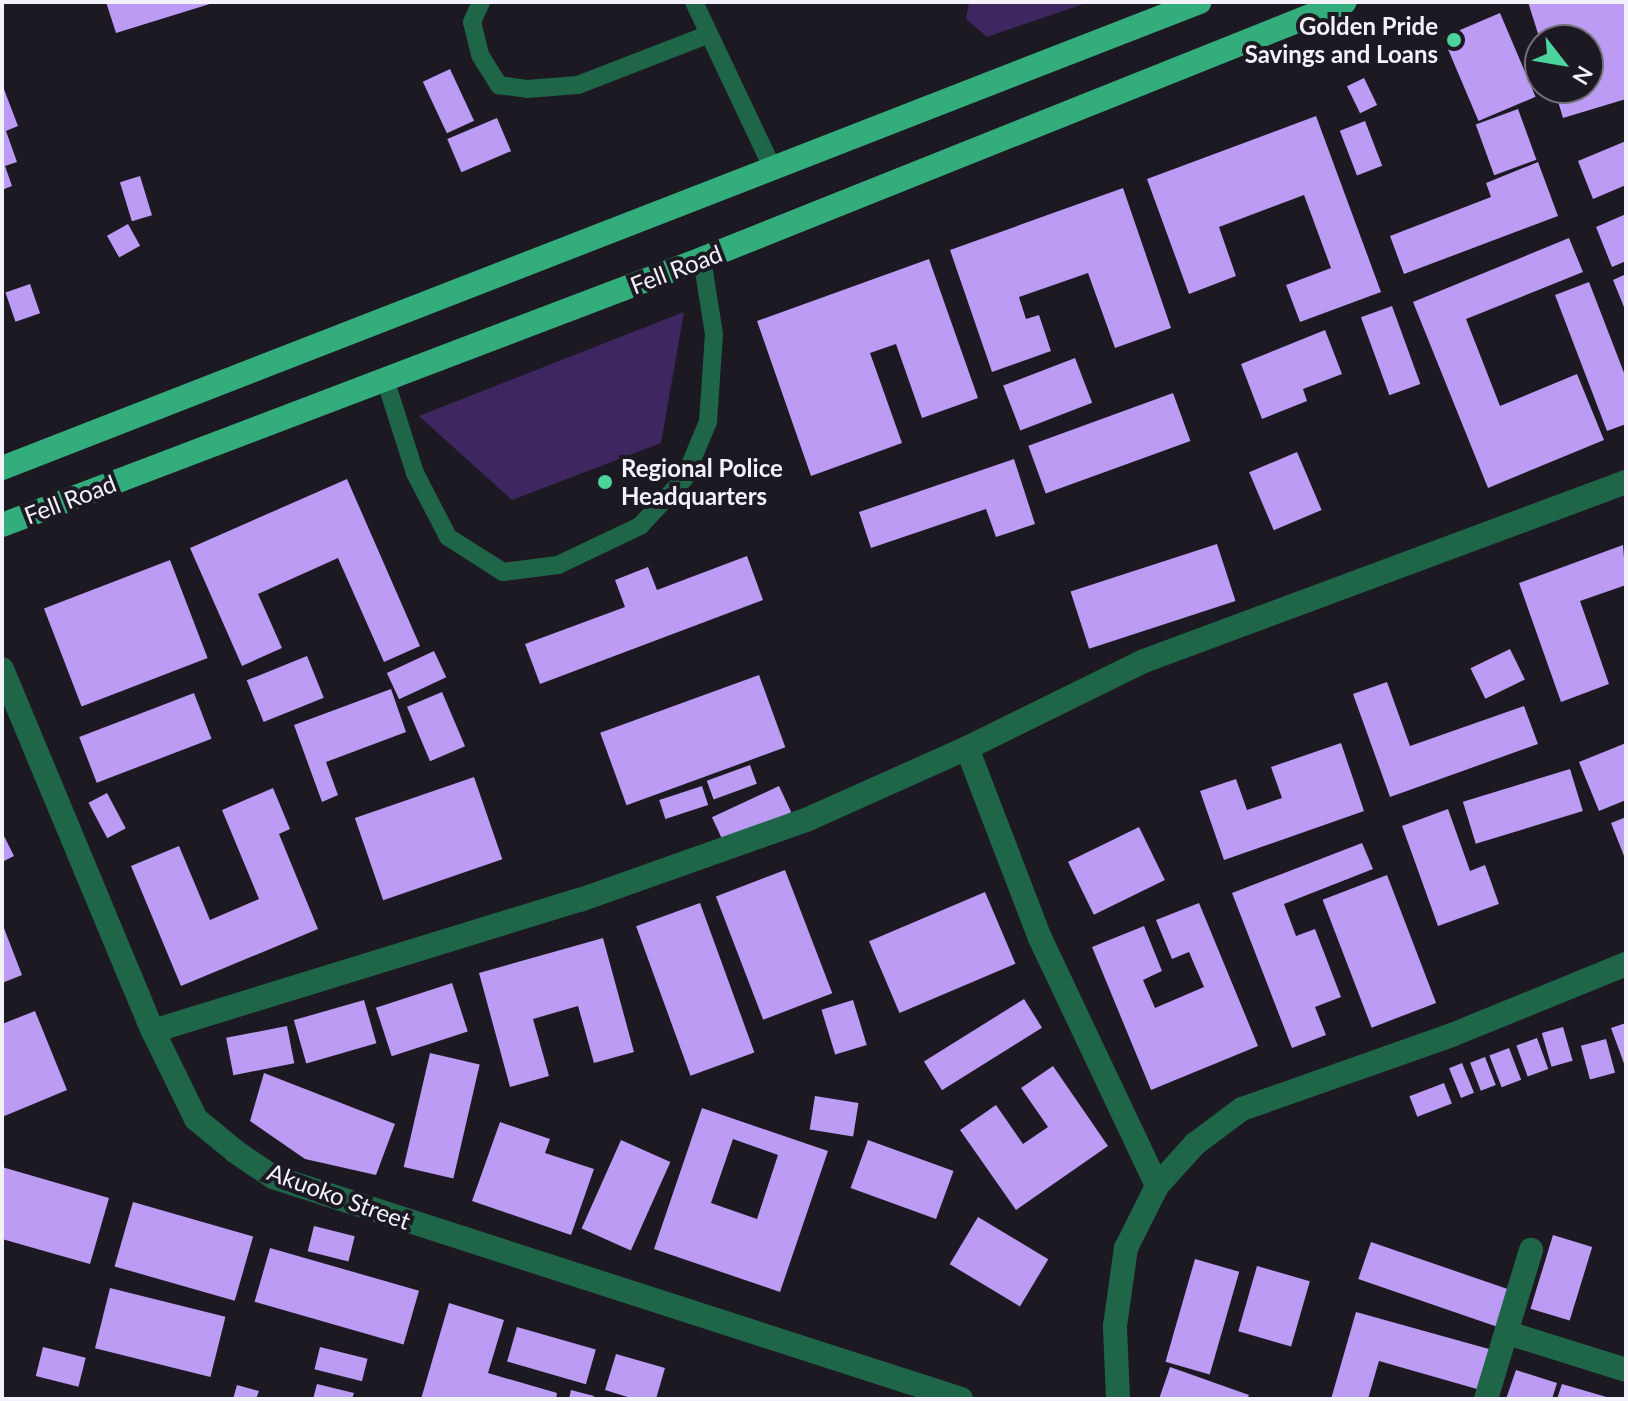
<!DOCTYPE html>
<style>
body{margin:0}
#map{position:relative;width:1628px;height:1401px;overflow:hidden;background:#1c1923;font-family:Lato,sans-serif}
div>[style]{position:absolute}
[style*='--x']{left:calc(var(--x)*1px);top:calc(var(--y)*1px);width:calc(var(--w)*1px);rotate:calc(var(--a)*1deg)}
.green>*{inset:0;background:#3e2760}
.building>*{inset:0;background:#bb9bf4;transform-origin:0 0}
.lane>*{height:18px;margin:-9px;padding:0 9px;transform-origin:9px;border-radius:9px;background:#1f6649}
.street>*{height:24px;margin:-12px;padding:0 12px;transform-origin:12px;border-radius:12px;background:#1f6649}
.primary>*{height:24px;margin:-12px;padding:0 12px;transform-origin:12px;border-radius:12px;background:#34ad7d}
.dots>*{width:22px;height:22px;translate:-50% -50%;box-sizing:border-box;border:4px solid #1c1923;border-radius:50%}
span{translate:-50% -50%;white-space:nowrap;text-align:center;line-height:1.15;-webkit-text-stroke:8px #1c1923;paint-order:stroke}
.poi-label{font-size:24px;color:#f3f1f9;font-weight:700}
.right{translate:-100% -50%;text-align:right}
.left{translate:0 -50%;text-align:left}
.street-label{font-size:24px;color:#f3f1f9}
.frame{position:absolute;inset:0;border:4px solid #f3f1f9;pointer-events:none}
.north{position:absolute;left:1524px;top:24px;width:80px;height:80px;box-sizing:border-box;background:#1c1923;border:2px solid #726f79;border-radius:50%;rotate:121deg;font-size:22px;font-weight:700;line-height:32px;text-align:center;color:#f3f1f9}
.north::after{content:'';display:block;margin:auto;width:28px;height:36px;background:#4bd49b;clip-path:polygon(50% 0,100% 100%,50% 72%,0 100%)}
</style>
<div id="map">
<div class="green">
<div style="clip-path:polygon(969px 2px,1089px 2px,987px 37px,966px 19px)"></div>
<div style="clip-path:polygon(684px 312px,661px 443px,512px 500px,419px 416px)"></div>
</div>
<div class="building">
<div style="clip-path:polygon(106px 2px,213px 2px,213px 3px,116px 33px)"></div>
<div style="clip-path:polygon(1528px 2px,1626px 2px,1626px 99px,1563px 118px,1554px 88px,1588px 88px,1588px 40px,1540px 40px)"></div>
<div style="left:1500px;top:13px;width:91px;height:62px;rotate:67deg"></div>
<div style="left:450px;top:69px;width:57px;height:30px;rotate:65deg"></div>
<div style="left:1364px;top:78px;width:30px;height:19px;rotate:64deg"></div>
<div style="clip-path:polygon(2px 84px,18px 126px,6px 131px,17px 162px,5px 166px,12px 186px,2px 190px)"></div>
<div style="left:1518px;top:109px;width:54px;height:45px;rotate:70deg"></div>
<div style="clip-path:polygon(1316px 116px,1381px 292px,1300px 322px,1286px 285px,1331px 268px,1304px 195px,1219px 227px,1236px 276px,1189px 294px,1147px 179px)"></div>
<div style="left:497px;top:118px;width:36px;height:54px;rotate:67deg"></div>
<div style="left:1365px;top:121px;width:48px;height:27px;rotate:69deg"></div>
<div style="clip-path:polygon(1626px 141px,1626px 185px,1593px 199px,1578px 161px)"></div>
<div style="clip-path:polygon(1538px 162px,1558px 216px,1404px 274px,1390px 236px,1491px 197px,1486px 183px)"></div>
<div style="left:140px;top:176px;width:41px;height:21px;rotate:73deg"></div>
<div style="clip-path:polygon(1123px 188px,1171px 328px,1115px 348px,1088px 273px,1019px 297px,1026px 319px,1039px 315px,1051px 351px,992px 372px,950px 250px)"></div>
<div style="clip-path:polygon(1626px 214px,1626px 261px,1612px 267px,1596px 227px)"></div>
<div style="left:128px;top:224px;width:25px;height:24px;rotate:61deg"></div>
<div style="clip-path:polygon(1569px 238px,1583px 272px,1466px 319px,1500px 406px,1577px 374px,1604px 440px,1488px 488px,1413px 302px)"></div>
<div style="clip-path:polygon(929px 259px,978px 398px,922px 418px,896px 344px,870px 353px,902px 443px,811px 476px,757px 321px)"></div>
<div style="clip-path:polygon(1626px 274px,1626px 312px,1613px 280px)"></div>
<div style="clip-path:polygon(1589px 282px,1626px 378px,1626px 424px,1607px 431px,1555px 295px)"></div>
<div style="left:30px;top:284px;width:31px;height:26px;rotate:71deg"></div>
<div style="left:1392px;top:306px;width:83px;height:33px;rotate:70deg"></div>
<div style="clip-path:polygon(1325px 330px,1342px 374px,1303px 389px,1307px 401px,1262px 419px,1241px 364px)"></div>
<div style="left:1075px;top:358px;width:48px;height:77px;rotate:69deg"></div>
<div style="left:1173px;top:393px;width:51px;height:154px;rotate:70deg"></div>
<div style="left:1297px;top:452px;width:63px;height:52px;rotate:67deg"></div>
<div style="clip-path:polygon(1014px 459px,1035px 524px,996px 537px,986px 509px,871px 548px,859px 512px)"></div>
<div style="clip-path:polygon(347px 479px,420px 646px,384px 662px,338px 558px,258px 594px,282px 648px,242px 666px,190px 548px)"></div>
<div style="left:1217px;top:544px;width:60px;height:154px;rotate:72deg"></div>
<div style="clip-path:polygon(1623px 545px,1626px 585px,1580px 601px,1609px 684px,1561px 702px,1519px 583px)"></div>
<div style="clip-path:polygon(747px 556px,763px 600px,540px 684px,525px 644px,625px 607px,615px 580px,648px 567px,657px 590px)"></div>
<div style="left:170px;top:560px;width:105px;height:135px;rotate:69deg"></div>
<div style="left:1510px;top:649px;width:34px;height:44px;rotate:64deg"></div>
<div style="left:434px;top:651px;width:29px;height:52px;rotate:65deg"></div>
<div style="left:307px;top:656px;width:45px;height:65px;rotate:68deg"></div>
<div style="left:759px;top:675px;width:77px;height:169px;rotate:70deg"></div>
<div style="clip-path:polygon(1387px 682px,1410px 746px,1524px 706px,1538px 744px,1390px 797px,1353px 694px)"></div>
<div style="clip-path:polygon(391px 689px,406px 732px,326px 762px,338px 795px,322px 802px,294px 725px)"></div>
<div style="left:442px;top:692px;width:59px;height:38px;rotate:67deg"></div>
<div style="left:194px;top:693px;width:49px;height:123px;rotate:69deg"></div>
<div style="clip-path:polygon(1341px 743px,1364px 811px,1224px 860px,1200px 791px,1236px 779px,1247px 810px,1282px 798px,1271px 767px)"></div>
<div style="clip-path:polygon(1626px 743px,1626px 800px,1599px 811px,1579px 762px)"></div>
<div style="left:750px;top:765px;width:20px;height:46px;rotate:70deg"></div>
<div style="left:1570px;top:769px;width:44px;height:112px;rotate:73deg"></div>
<div style="left:474px;top:777px;width:87px;height:126px;rotate:71deg"></div>
<div style="left:702px;top:786px;width:20px;height:45px;rotate:72deg"></div>
<div style="left:779px;top:786px;width:29px;height:74px;rotate:65deg"></div>
<div style="clip-path:polygon(273px 788px,290px 829px,279px 834px,318px 929px,181px 986px,131px 866px,179px 846px,210px 920px,259px 899px,222px 810px)"></div>
<div style="left:107px;top:793px;width:40px;height:21px;rotate:62deg"></div>
<div style="clip-path:polygon(1448px 809px,1470px 871px,1485px 865px,1499px 904px,1438px 926px,1402px 826px)"></div>
<div style="clip-path:polygon(1626px 817px,1626px 861px,1611px 823px)"></div>
<div style="left:1139px;top:827px;width:59px;height:79px;rotate:64deg"></div>
<div style="clip-path:polygon(2px 832px,14px 856px,2px 862px)"></div>
<div style="clip-path:polygon(1362px 843px,1373px 869px,1284px 904px,1296px 936px,1315px 929px,1341px 997px,1315px 1007px,1326px 1035px,1292px 1048px,1232px 893px)"></div>
<div style="left:785px;top:870px;width:132px;height:74px;rotate:69deg"></div>
<div style="left:1387px;top:875px;width:137px;height:69px;rotate:69deg"></div>
<div style="left:985px;top:892px;width:78px;height:126px;rotate:67deg"></div>
<div style="left:700px;top:903px;width:159px;height:68px;rotate:70deg"></div>
<div style="clip-path:polygon(1199px 903px,1258px 1046px,1151px 1090px,1092px 947px,1144px 926px,1162px 971px,1143px 980px,1155px 1008px,1204px 987px,1189px 952px,1172px 959px,1156px 920px)"></div>
<div style="clip-path:polygon(2px 923px,22px 975px,2px 983px)"></div>
<div style="clip-path:polygon(603px 938px,634px 1052px,594px 1063px,578px 1006px,533px 1019px,549px 1076px,510px 1087px,479px 973px)"></div>
<div style="left:452px;top:983px;width:51px;height:80px;rotate:72deg"></div>
<div style="left:1024px;top:999px;width:34px;height:118px;rotate:58deg"></div>
<div style="left:364px;top:1000px;width:45px;height:73px;rotate:74deg"></div>
<div style="left:853px;top:1000px;width:47px;height:33px;rotate:73deg"></div>
<div style="clip-path:polygon(35px 1011px,67px 1090px,2px 1117px,2px 1024px)"></div>
<div style="clip-path:polygon(1626px 1023px,1626px 1069px,1611px 1028px)"></div>
<div style="left:287px;top:1026px;width:38px;height:62px;rotate:79deg"></div>
<div style="left:1563px;top:1027px;width:35px;height:22px;rotate:74deg"></div>
<div style="left:1537px;top:1038px;width:33px;height:22px;rotate:70deg"></div>
<div style="left:1606px;top:1039px;width:35px;height:26px;rotate:75deg"></div>
<div style="left:1509px;top:1048px;width:34px;height:21px;rotate:69deg"></div>
<div style="left:430px;top:1053px;width:51px;height:117px;rotate:13deg"></div>
<div style="left:1485px;top:1057px;width:30px;height:16px;rotate:69deg"></div>
<div style="left:1462px;top:1063px;width:32px;height:14px;rotate:68deg"></div>
<div style="clip-path:polygon(1053px 1066px,1108px 1146px,1016px 1210px,960px 1130px,996px 1105px,1023px 1144px,1048px 1127px,1021px 1088px)"></div>
<div style="clip-path:polygon(264px 1073px,395px 1124px,376px 1175px,305px 1159px,250px 1121px)"></div>
<div style="left:1444px;top:1083px;width:22px;height:37px;rotate:69deg"></div>
<div style="left:815px;top:1096px;width:44px;height:34px;rotate:9deg"></div>
<div style="clip-path:polygon(evenodd,702px 1108px,828px 1151px,780px 1292px,654px 1249px,702px 1108px,733px 1139px,778px 1155px,757px 1219px,711px 1203px,733px 1139px)"></div>
<div style="clip-path:polygon(500px 1122px,550px 1139px,545px 1153px,594px 1169px,571px 1235px,472px 1201px)"></div>
<div style="left:621px;top:1140px;width:54px;height:97px;rotate:24deg"></div>
<div style="left:868px;top:1140px;width:91px;height:51px;rotate:20deg"></div>
<div style="clip-path:polygon(2px 1167px,109px 1198px,90px 1264px,2px 1239px)"></div>
<div style="left:133px;top:1202px;width:125px;height:67px;rotate:16deg"></div>
<div style="left:978px;top:1217px;width:82px;height:55px;rotate:31deg"></div>
<div style="left:314px;top:1226px;width:42px;height:26px;rotate:14deg"></div>
<div style="left:1553px;top:1235px;width:41px;height:77px;rotate:17deg"></div>
<div style="left:1371px;top:1242px;width:146px;height:39px;rotate:19deg"></div>
<div style="left:270px;top:1248px;width:155px;height:56px;rotate:16deg"></div>
<div style="left:1195px;top:1259px;width:46px;height:107px;rotate:16deg"></div>
<div style="left:1257px;top:1266px;width:55px;height:68px;rotate:16deg"></div>
<div style="left:110px;top:1288px;width:119px;height:62px;rotate:14deg"></div>
<div style="clip-path:polygon(449px 1303px,504px 1320px,488px 1373px,557px 1393px,556px 1399px,421px 1399px)"></div>
<div style="clip-path:polygon(1356px 1312px,1489px 1349px,1477px 1389px,1379px 1361px,1368px 1399px,1331px 1399px)"></div>
<div style="left:517px;top:1327px;width:82px;height:36px;rotate:16deg"></div>
<div style="left:43px;top:1347px;width:44px;height:30px;rotate:14deg"></div>
<div style="left:320px;top:1347px;width:49px;height:23px;rotate:14deg"></div>
<div style="clip-path:polygon(616px 1354px,665px 1368px,656px 1399px,634px 1399px,605px 1390px)"></div>
<div style="clip-path:polygon(1170px 1367px,1249px 1395px,1247px 1399px,1159px 1399px)"></div>
<div style="clip-path:polygon(1516px 1370px,1557px 1383px,1552px 1399px,1506px 1399px)"></div>
<div style="clip-path:polygon(317px 1384px,354px 1393px,352px 1399px,313px 1399px)"></div>
<div style="clip-path:polygon(1562px 1384px,1610px 1398px,1609px 1399px,1557px 1399px)"></div>
<div style="clip-path:polygon(237px 1385px,259px 1391px,256px 1399px,233px 1399px)"></div>
<div style="clip-path:polygon(571px 1390px,594px 1396px,593px 1399px,569px 1399px)"></div>
</div>
<div class="lane">
<div style="--x:481;--y:2;--w:22;--a:114"></div>
<div style="--x:472;--y:22;--w:34;--a:76"></div>
<div style="--x:480;--y:55;--w:36;--a:58"></div>
<div style="--x:499;--y:85;--w:28;--a:8"></div>
<div style="--x:527;--y:89;--w:51;--a:-4.5"></div>
<div style="--x:578;--y:85;--w:138;--a:-21.2"></div>
<div style="--x:694;--y:2;--w:185;--a:64.7"></div>
<div style="--x:385;--y:379;--w:99;--a:72.3"></div>
<div style="--x:415;--y:473;--w:72;--a:62.7"></div>
<div style="--x:448;--y:537;--w:65;--a:32.5"></div>
<div style="--x:503;--y:572;--w:55;--a:-7.3"></div>
<div style="--x:558;--y:565;--w:91;--a:-25.4"></div>
<div style="--x:640;--y:526;--w:64;--a:-46.9"></div>
<div style="--x:684;--y:479;--w:62;--a:-67.2"></div>
<div style="--x:708;--y:422;--w:88;--a:-86.1"></div>
<div style="--x:714;--y:334;--w:76;--a:-99.1"></div>
</div>
<div class="street">
<div style="--x:2;--y:669;--w:392;--a:67.4"></div>
<div style="--x:153;--y:1031;--w:98;--a:64"></div>
<div style="--x:196;--y:1119;--w:52;--a:39.5"></div>
<div style="--x:236;--y:1152;--w:45;--a:34"></div>
<div style="--x:273;--y:1177;--w:723;--a:17.88"></div>
<div style="--x:967;--y:748;--w:204;--a:69"></div>
<div style="--x:1040;--y:938;--w:274;--a:64.7"></div>
<div style="--x:153;--y:1031;--w:447;--a:-17.1"></div>
<div style="--x:580;--y:900;--w:240;--a:-19.5"></div>
<div style="--x:806;--y:820;--w:176;--a:-24.1"></div>
<div style="--x:967;--y:748;--w:197;--a:-26.2"></div>
<div style="--x:1144;--y:661;--w:514;--a:-20.37"></div>
<div style="--x:1508;--y:1333;--w:124;--a:17.4"></div>
<div style="--x:1118;--y:1399;--w:73;--a:-92.4"></div>
<div style="--x:1115;--y:1326;--w:79;--a:-82"></div>
<div style="--x:1126;--y:1248;--w:69;--a:-63.4"></div>
<div style="--x:1157;--y:1186;--w:57;--a:-47.9"></div>
<div style="--x:1195;--y:1144;--w:59;--a:-36.7"></div>
<div style="--x:1242;--y:1109;--w:223;--a:-19.4"></div>
<div style="--x:1452;--y:1035;--w:188;--a:-22.2"></div>
<div style="--x:1486;--y:1399;--w:156;--a:-73.2"></div>
</div>
<div class="primary">
<div style="--x:2;--y:468;--w:1285;--a:-21.26"></div>
<div style="--x:2;--y:525;--w:749;--a:-20.81"></div>
<div style="--x:702;--y:259;--w:692;--a:-21.79"></div>
</div>
<div class="dots">
<div style="left:1454px;top:40px;background:#4bd49b"></div>
<div style="left:605px;top:482px;background:#4bd49b"></div>
</div>
<div class="poi-label">
<span class="right" style="left:1438px;top:40px">Golden Pride<br>Savings and Loans</span>
<span class="left" style="left:621px;top:482px">Regional Police<br>Headquarters</span>
</div>
<div class="street-label">
<span style="left:676px;top:269px;rotate:-21deg">Fell Road</span>
<span style="left:70px;top:499px;rotate:-21deg">Fell Road</span>
<span style="left:339px;top:1196px;rotate:20deg">Akuoko Street</span>
</div>
<div class="frame"></div>
<div class="north">N</div>
</div>
